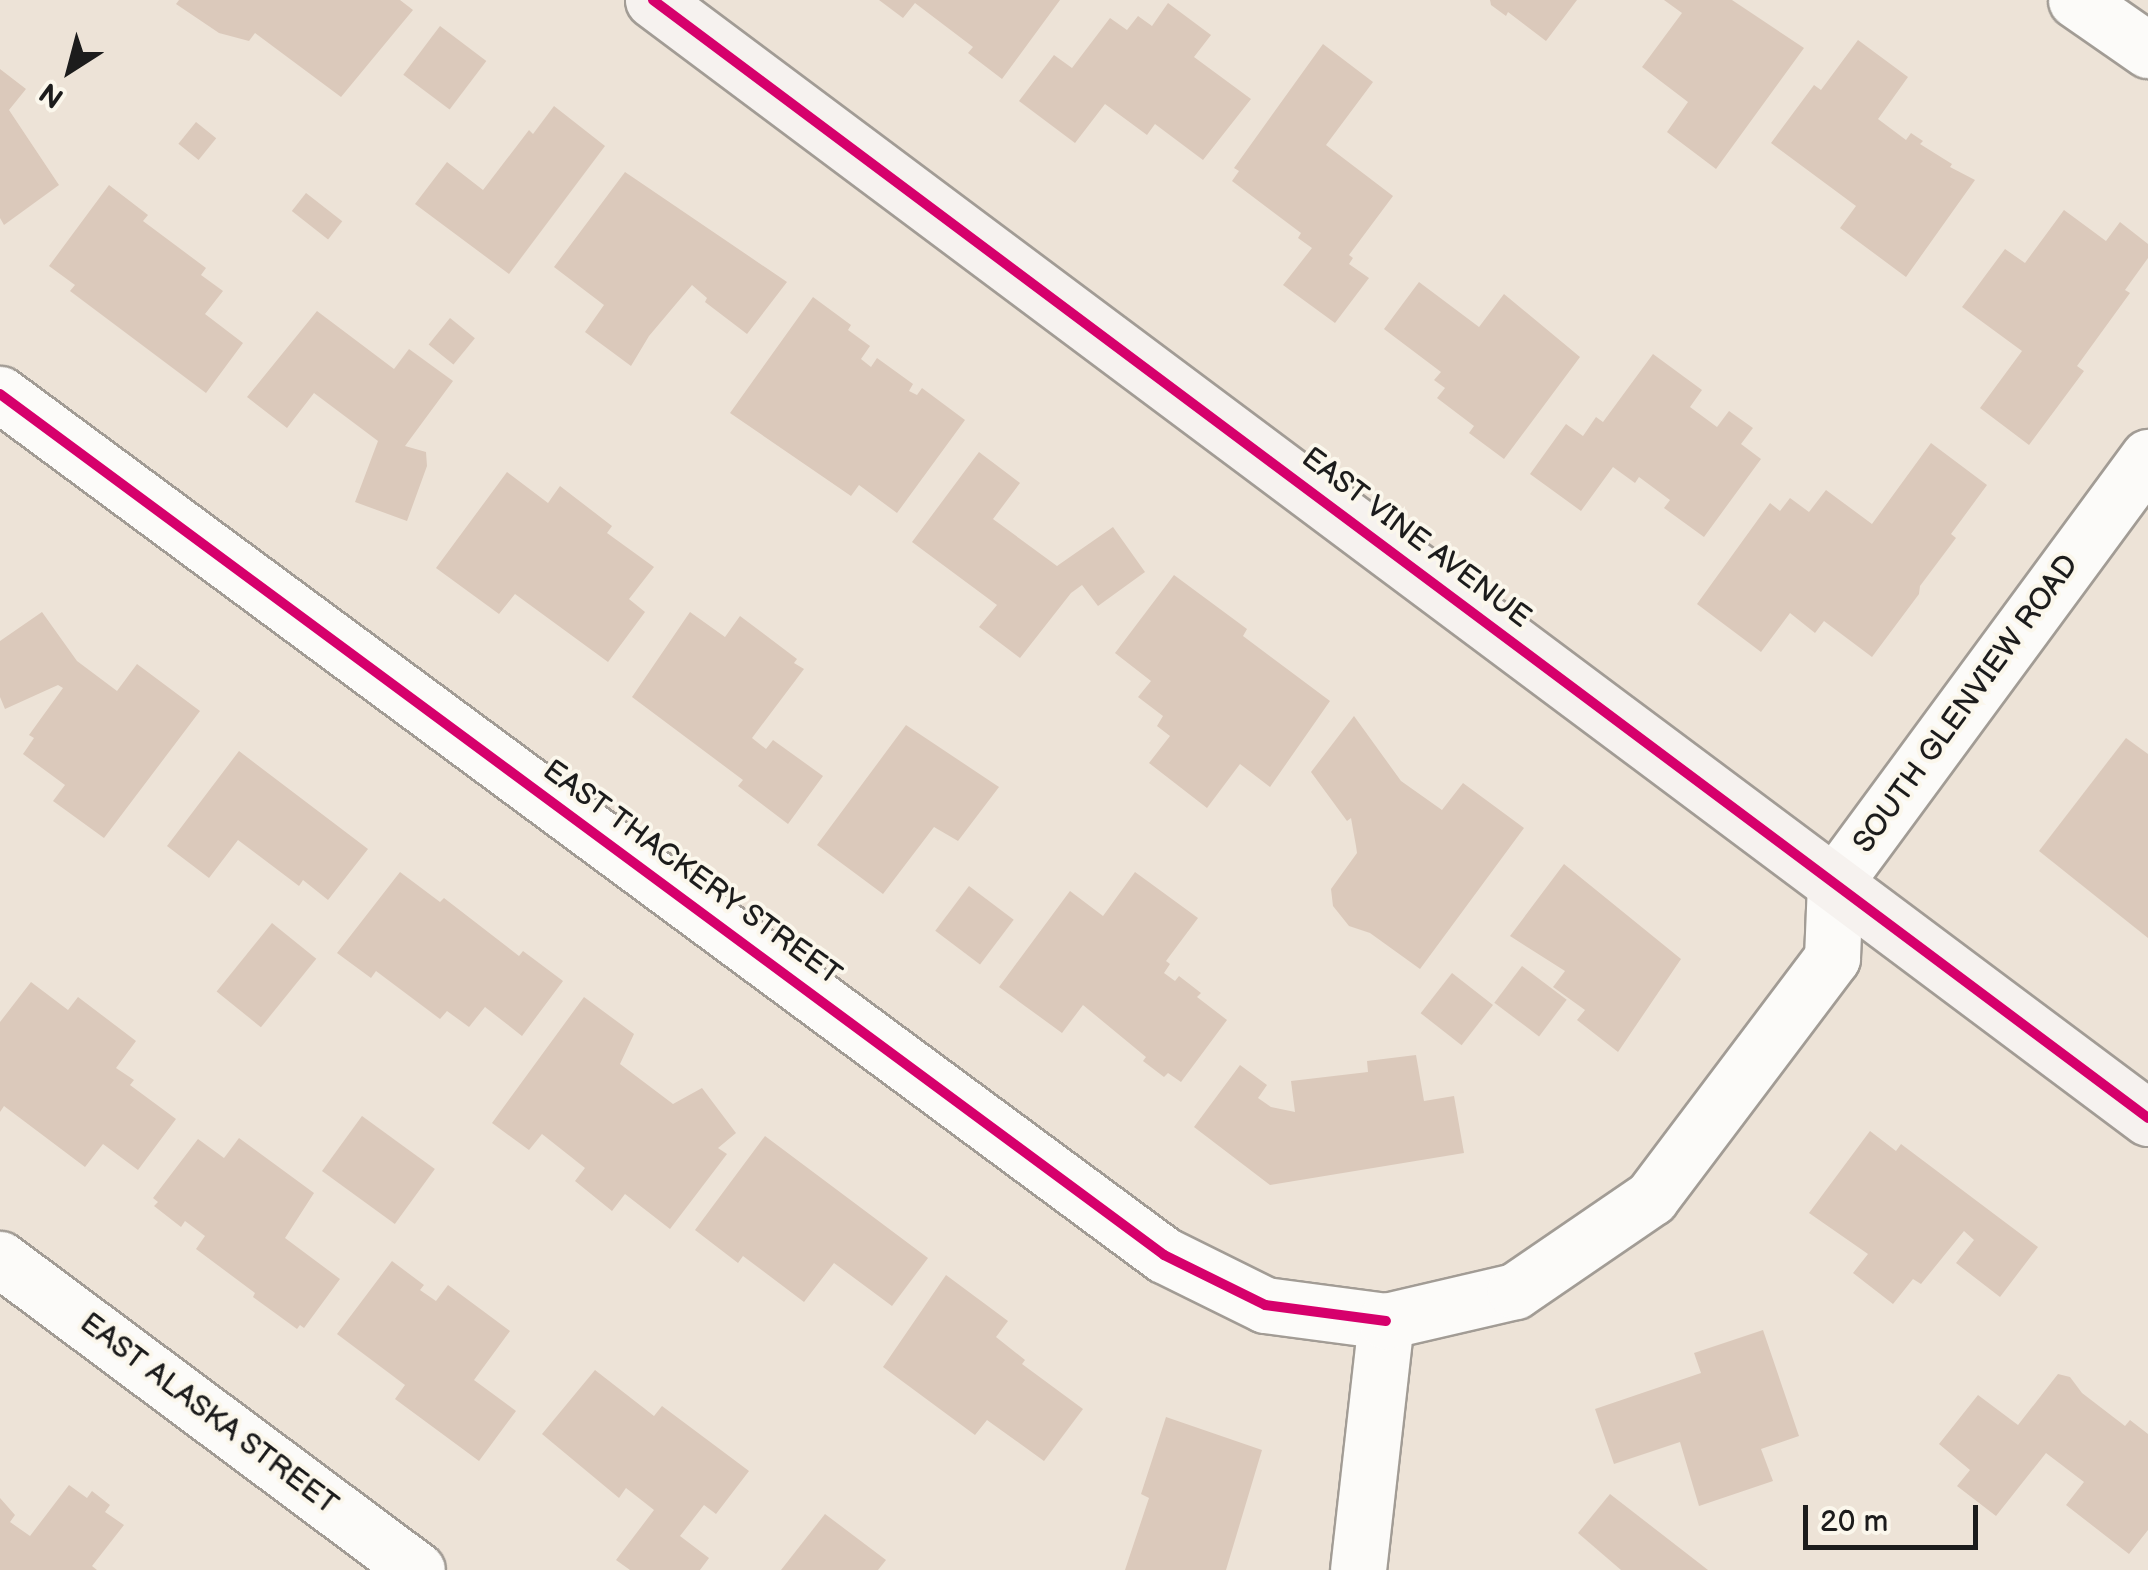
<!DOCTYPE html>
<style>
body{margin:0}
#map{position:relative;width:2148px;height:1570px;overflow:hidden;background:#ede3d7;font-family:"Balsamiq Sans",sans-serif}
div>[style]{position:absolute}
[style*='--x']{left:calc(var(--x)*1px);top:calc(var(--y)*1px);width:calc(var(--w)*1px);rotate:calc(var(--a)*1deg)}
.building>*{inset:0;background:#dbc9bb;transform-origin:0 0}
.roads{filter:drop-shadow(2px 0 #a29c95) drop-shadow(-2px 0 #a29c95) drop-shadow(0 2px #a29c95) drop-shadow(0 -2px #a29c95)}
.street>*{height:55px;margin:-27.5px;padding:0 27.5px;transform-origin:27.5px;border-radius:27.5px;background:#fcfbf9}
.secondary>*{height:55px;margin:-27.5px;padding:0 27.5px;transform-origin:27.5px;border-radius:27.5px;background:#f6f2ef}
.cycleway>*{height:10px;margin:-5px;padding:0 5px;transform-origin:5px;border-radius:5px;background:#d6006c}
span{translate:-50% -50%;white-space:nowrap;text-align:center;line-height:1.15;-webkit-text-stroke:8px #fbf7ec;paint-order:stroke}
.street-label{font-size:30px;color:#1c1c1c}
.north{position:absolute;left:20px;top:20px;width:100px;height:100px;-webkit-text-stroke:8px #fbf7ec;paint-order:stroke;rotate:216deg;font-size:28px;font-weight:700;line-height:40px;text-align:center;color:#1c1c1c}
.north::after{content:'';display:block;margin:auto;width:35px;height:45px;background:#1c1c1c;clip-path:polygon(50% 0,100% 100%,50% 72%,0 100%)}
.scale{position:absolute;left:1803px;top:1505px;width:175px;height:45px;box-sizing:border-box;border:5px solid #1c1c1c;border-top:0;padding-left:12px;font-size:30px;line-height:35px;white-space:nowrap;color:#1c1c1c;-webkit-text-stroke:8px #fbf7ec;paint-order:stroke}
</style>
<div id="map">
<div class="building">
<div style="clip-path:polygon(179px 0,400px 0,413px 10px,341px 97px,255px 33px,249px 41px,219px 33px,176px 4px)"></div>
<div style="clip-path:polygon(879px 0,1060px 0,1002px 79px,968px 53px,973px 47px,915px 3px,903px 18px)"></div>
<div style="clip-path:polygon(1490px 0,1577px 0,1546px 41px,1508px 12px,1506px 16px,1491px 5px)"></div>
<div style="clip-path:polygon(1664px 0,1732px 0,1804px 48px,1716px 169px,1667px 132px,1688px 102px,1642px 67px,1682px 13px)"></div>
<div style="clip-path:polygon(1168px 3px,1211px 35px,1194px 57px,1251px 99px,1203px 160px,1155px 124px,1147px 135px,1105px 104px,1075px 143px,1019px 101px,1054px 55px,1072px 68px,1110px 18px,1127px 30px,1138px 16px,1152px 26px)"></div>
<div style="left:440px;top:26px;width:58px;height:61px;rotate:37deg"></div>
<div style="clip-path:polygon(1858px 40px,1908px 77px,1878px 119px,1906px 140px,1911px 133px,1923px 141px,1920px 144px,1952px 164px,1950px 167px,1975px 180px,1906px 277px,1840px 228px,1856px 206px,1771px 143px,1814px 85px,1821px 90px)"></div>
<div style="clip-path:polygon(1323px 44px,1373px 82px,1326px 145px,1393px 196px,1349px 255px,1353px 258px,1349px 264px,1369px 278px,1335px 323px,1283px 285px,1312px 248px,1298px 238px,1301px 233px,1232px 181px,1239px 171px,1234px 168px)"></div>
<div style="clip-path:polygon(0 69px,26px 89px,9px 110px,59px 185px,4px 225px,0 218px)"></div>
<div style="clip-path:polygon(554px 106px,605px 146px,509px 274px,415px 204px,447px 162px,483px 190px,529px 130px,533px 134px)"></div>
<div style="left:196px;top:122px;width:26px;height:28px;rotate:39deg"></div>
<div style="clip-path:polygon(625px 172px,787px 282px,747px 334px,705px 302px,707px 298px,692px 285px,649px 336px,631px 366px,585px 332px,604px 305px,554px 267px)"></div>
<div style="clip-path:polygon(109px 185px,148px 215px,143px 221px,206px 268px,201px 275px,223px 291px,205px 314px,243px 343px,206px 393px,70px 291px,75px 285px,49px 266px)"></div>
<div style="left:306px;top:193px;width:46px;height:23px;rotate:38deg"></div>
<div style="clip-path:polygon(2064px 210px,2106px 241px,2120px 222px,2148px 244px,2148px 258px,2125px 290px,2130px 293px,2077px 366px,2084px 371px,2029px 445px,1980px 408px,2022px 351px,1962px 307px,2005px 249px,2025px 263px)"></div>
<div style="clip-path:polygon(1419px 282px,1479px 327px,1504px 294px,1580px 357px,1504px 459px,1469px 433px,1474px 426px,1437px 398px,1445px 388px,1434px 380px,1441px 372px,1384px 329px)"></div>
<div style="clip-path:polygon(813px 297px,851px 325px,848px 330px,870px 346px,861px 359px,871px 367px,877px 358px,913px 384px,909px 391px,917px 395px,922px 388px,965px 420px,897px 513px,859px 485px,851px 496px,730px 413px)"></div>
<div style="clip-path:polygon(317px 311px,394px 369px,409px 349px,453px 381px,405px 446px,426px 452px,427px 466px,407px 521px,355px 502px,378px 441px,314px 393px,287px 428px,247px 397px)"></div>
<div style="left:450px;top:318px;width:32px;height:34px;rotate:39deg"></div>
<div style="clip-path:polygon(1653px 354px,1702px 390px,1690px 407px,1717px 427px,1729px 411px,1753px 428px,1741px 444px,1761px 459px,1704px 537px,1664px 508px,1670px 500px,1639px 477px,1635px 483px,1613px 467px,1581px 511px,1530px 474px,1566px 424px,1583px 436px,1596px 417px,1603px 422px)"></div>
<div style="clip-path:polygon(1931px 443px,1987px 485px,1951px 534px,1956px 538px,1920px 586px,1919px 594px,1872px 657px,1824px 621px,1815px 633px,1790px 613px,1761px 652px,1697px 604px,1770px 503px,1780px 511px,1790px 498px,1809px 512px,1826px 490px,1872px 524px)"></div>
<div style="clip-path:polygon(979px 452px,1020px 483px,993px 519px,1057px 566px,1113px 527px,1145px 572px,1098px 606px,1082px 585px,1071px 593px,1020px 658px,979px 627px,997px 605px,912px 542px)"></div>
<div style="clip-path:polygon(507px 472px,548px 503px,560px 486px,612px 526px,607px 533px,654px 567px,629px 599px,645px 612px,608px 662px,515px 594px,499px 614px,436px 568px)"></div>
<div style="clip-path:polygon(1174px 575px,1247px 629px,1243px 636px,1330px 701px,1270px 787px,1240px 764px,1207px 808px,1149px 763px,1170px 736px,1157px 726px,1163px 716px,1138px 697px,1151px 681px,1115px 653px)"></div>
<div style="clip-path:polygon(42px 612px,77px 661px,117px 691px,137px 664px,200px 711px,104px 838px,53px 801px,65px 785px,23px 754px,34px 738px,29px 735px,63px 688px,58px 685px,5px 709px,0 697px,0 641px)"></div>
<div style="clip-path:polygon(690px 612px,725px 637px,740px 616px,797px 659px,794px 663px,804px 669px,752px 738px,766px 749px,773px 740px,823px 776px,788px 824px,738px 786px,743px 780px,632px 697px)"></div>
<div style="clip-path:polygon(1354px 716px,1401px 781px,1442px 810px,1463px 783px,1524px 828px,1420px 969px,1370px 933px,1349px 926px,1333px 906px,1331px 889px,1357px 853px,1356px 846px,1351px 818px,1347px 821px,1311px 772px)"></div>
<div style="clip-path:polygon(906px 725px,999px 787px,958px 841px,934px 827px,883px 894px,817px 845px)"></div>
<div style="clip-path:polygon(2126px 738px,2148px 754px,2148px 938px,2039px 851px)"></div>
<div style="clip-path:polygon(239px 751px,368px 849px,328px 900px,303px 880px,299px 886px,238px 840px,209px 878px,167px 846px)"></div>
<div style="clip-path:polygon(1564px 864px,1681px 959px,1618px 1052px,1577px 1020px,1585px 1010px,1553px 987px,1565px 971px,1510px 936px)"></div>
<div style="clip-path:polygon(400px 872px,440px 902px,444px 898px,519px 956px,523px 951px,563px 981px,522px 1036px,485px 1007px,469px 1027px,447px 1011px,440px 1019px,376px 971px,371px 978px,337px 953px)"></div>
<div style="clip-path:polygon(1135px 872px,1198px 918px,1166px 961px,1170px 964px,1164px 973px,1175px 981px,1179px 976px,1201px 993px,1197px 997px,1227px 1020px,1181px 1082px,1168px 1073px,1164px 1077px,1143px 1061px,1146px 1057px,1083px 1005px,1062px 1033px,999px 987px,1070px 891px,1103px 916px)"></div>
<div style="left:969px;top:886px;width:56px;height:56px;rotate:37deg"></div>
<div style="left:272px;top:923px;width:57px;height:88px;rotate:39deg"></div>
<div style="left:1522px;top:966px;width:56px;height:46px;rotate:37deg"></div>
<div style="left:1452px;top:973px;width:52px;height:51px;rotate:38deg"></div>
<div style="clip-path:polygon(31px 982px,68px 1010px,78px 997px,136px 1041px,116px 1068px,134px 1080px,130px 1085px,176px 1119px,138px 1170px,103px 1144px,85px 1167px,4px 1106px,0 1112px,0 1022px)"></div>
<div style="clip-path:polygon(584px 997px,634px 1034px,620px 1064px,673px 1104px,702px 1088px,736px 1133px,718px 1148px,727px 1154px,670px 1229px,625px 1194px,612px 1211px,575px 1181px,585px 1168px,542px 1134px,529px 1150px,492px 1123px)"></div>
<div style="clip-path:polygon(1416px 1055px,1424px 1101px,1454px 1096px,1464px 1153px,1270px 1185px,1194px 1127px,1240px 1065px,1267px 1085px,1258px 1098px,1271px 1107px,1295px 1112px,1291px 1081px,1368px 1072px,1367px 1061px)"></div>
<div style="left:362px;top:1116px;width:90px;height:68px;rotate:36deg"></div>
<div style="clip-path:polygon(1870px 1131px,1896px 1151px,1901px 1144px,2038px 1247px,2000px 1297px,1956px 1263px,1974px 1240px,1964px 1231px,1921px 1284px,1913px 1279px,1893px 1304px,1853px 1273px,1868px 1254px,1809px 1213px)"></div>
<div style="clip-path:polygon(765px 1136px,928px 1258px,892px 1306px,834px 1263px,804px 1302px,743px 1256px,738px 1263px,695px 1230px)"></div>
<div style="clip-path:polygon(239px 1138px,314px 1193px,285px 1238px,340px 1279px,304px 1328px,300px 1325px,297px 1329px,253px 1297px,255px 1293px,196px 1249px,205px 1236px,185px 1221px,181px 1227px,154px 1206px,158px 1202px,153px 1198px,198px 1139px,224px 1158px)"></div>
<div style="clip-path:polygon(392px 1261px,424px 1285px,420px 1290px,436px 1301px,448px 1285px,510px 1331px,474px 1380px,516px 1411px,479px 1461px,395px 1399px,405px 1385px,337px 1334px)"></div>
<div style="clip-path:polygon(946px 1275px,1008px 1321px,996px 1337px,1025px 1360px,1022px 1364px,1083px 1409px,1044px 1461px,987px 1420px,975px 1435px,883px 1367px)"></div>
<div style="clip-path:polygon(1763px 1330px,1799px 1436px,1761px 1449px,1773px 1481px,1699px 1506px,1680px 1442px,1614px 1464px,1595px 1409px,1701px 1373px,1694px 1353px)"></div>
<div style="clip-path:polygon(595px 1370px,654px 1416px,662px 1406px,749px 1471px,716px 1514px,704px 1505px,680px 1536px,709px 1558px,700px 1570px,630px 1570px,616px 1560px,654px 1510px,626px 1488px,619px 1498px,542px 1434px)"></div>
<div style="clip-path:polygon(2058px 1374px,2070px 1377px,2082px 1393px,2125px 1426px,2130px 1420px,2148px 1434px,2148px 1530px,2129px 1554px,2066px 1505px,2084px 1482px,2046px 1453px,1996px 1516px,1957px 1486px,1970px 1470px,1939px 1444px,1978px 1395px,2018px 1425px)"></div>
<div style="clip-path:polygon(1166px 1417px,1262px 1450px,1226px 1570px,1125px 1570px,1149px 1498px,1141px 1494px)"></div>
<div style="clip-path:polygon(69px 1485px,87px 1498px,92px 1491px,110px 1505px,105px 1512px,124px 1525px,92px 1566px,97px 1570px,0 1570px,0 1498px,15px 1515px,10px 1522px,30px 1536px)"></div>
<div style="clip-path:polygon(1610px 1494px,1708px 1570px,1621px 1570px,1578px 1533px)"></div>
<div style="clip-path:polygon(825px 1514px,886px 1560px,878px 1570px,781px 1570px)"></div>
</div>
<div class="roads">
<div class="street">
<div style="--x:2076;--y:0;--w:88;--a:34.8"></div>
<div style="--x:0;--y:394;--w:1448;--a:36.49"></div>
<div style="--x:1164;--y:1255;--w:113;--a:26.3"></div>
<div style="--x:1265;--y:1305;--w:122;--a:7.5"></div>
<div style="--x:0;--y:1259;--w:520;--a:36.72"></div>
<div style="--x:1358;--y:1570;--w:251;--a:-83.6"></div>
<div style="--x:1386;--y:1321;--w:132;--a:-13.1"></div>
<div style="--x:1515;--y:1291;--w:165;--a:-34.4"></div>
<div style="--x:1651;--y:1198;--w:301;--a:-53"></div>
<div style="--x:1832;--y:958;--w:76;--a:-87.7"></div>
<div style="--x:1835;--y:882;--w:528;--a:-53.63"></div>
</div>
<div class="secondary">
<div style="--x:653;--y:0;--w:1867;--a:36.79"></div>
</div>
</div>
<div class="cycleway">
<div style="--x:653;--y:0;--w:1867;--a:36.79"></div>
<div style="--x:0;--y:394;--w:1448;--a:36.49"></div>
<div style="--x:1164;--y:1255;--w:113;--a:26.3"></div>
<div style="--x:1265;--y:1305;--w:122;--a:7.5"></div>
</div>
<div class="street-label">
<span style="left:1416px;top:538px;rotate:37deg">EAST VINE AVENUE</span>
<span style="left:1966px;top:704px;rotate:-54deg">SOUTH GLENVIEW ROAD</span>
<span style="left:692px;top:873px;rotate:36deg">EAST THACKERY STREET</span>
<span style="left:209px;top:1414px;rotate:37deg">EAST ALASKA STREET</span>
</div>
<div class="north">N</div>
<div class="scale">20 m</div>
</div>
